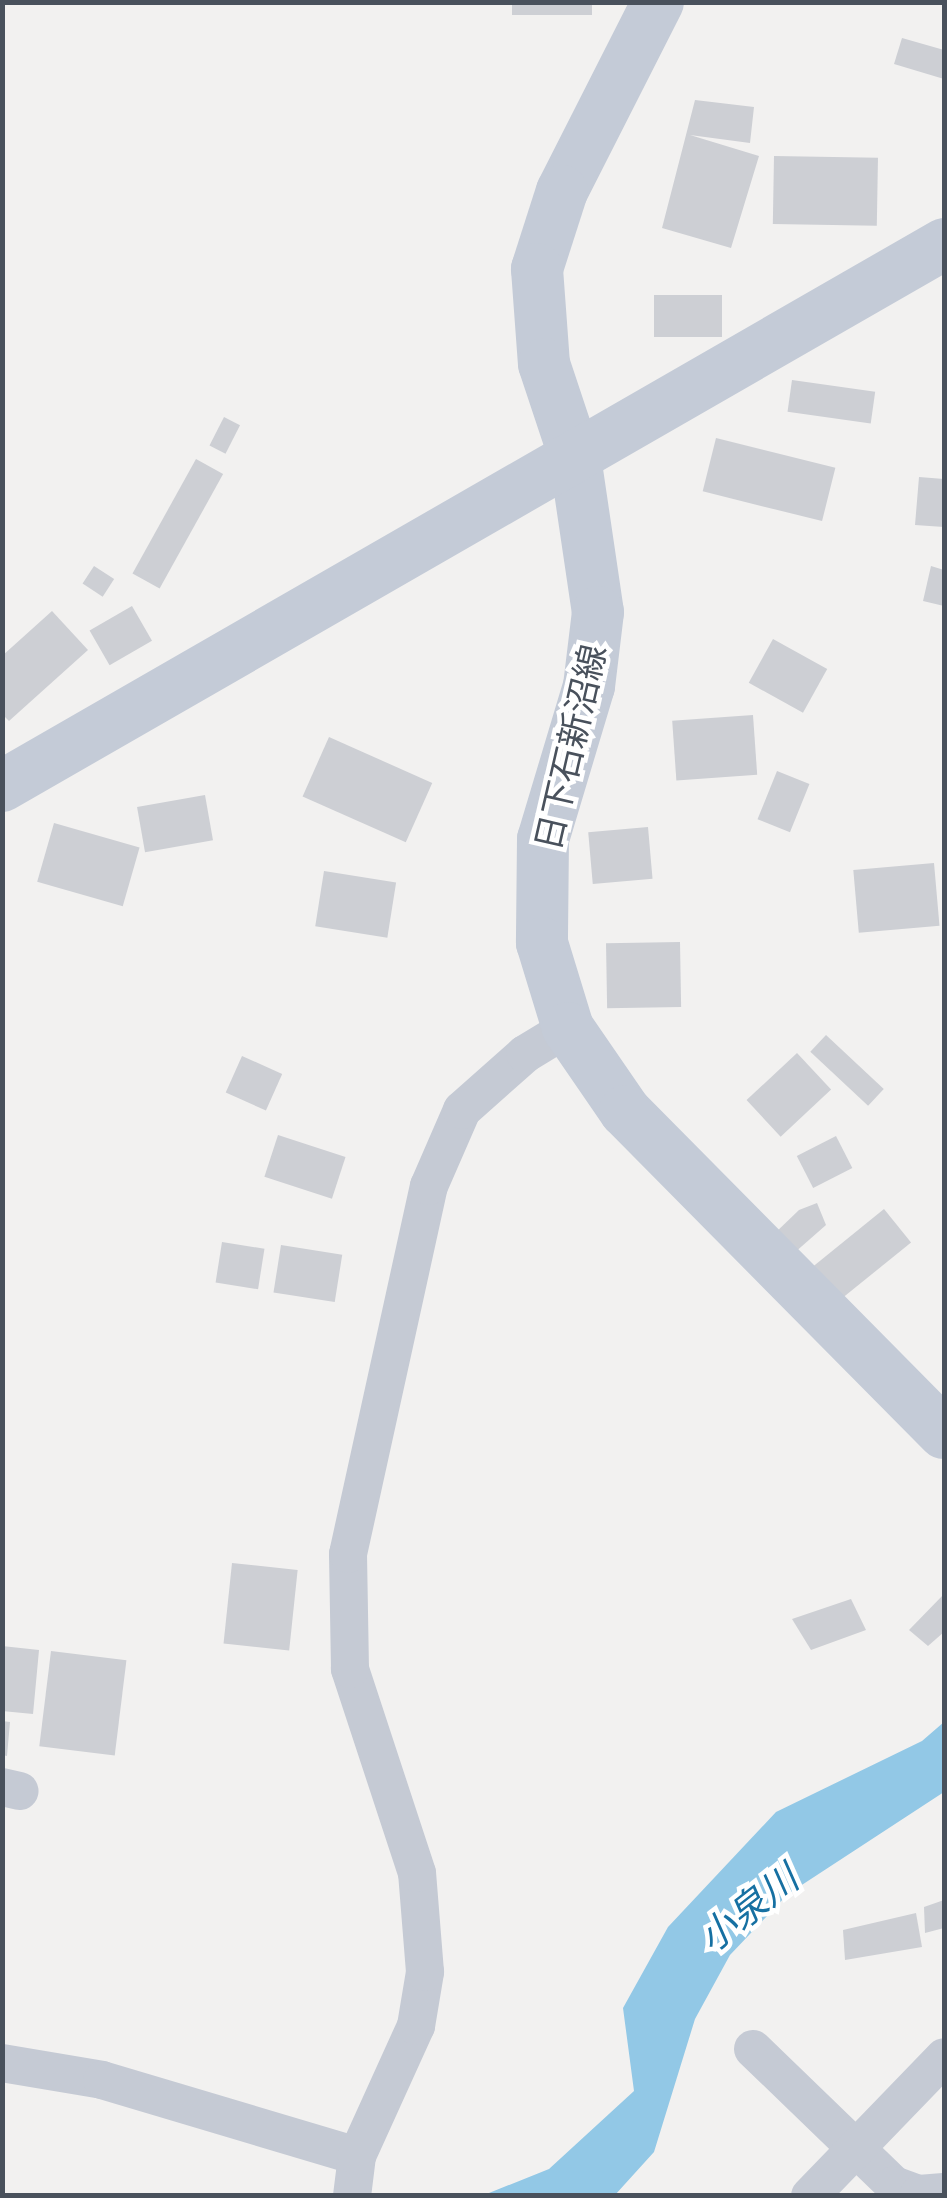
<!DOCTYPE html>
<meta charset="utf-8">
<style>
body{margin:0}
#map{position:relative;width:947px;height:2198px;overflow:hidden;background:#f2f1f0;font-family:Commissioner,"Noto Sans JP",sans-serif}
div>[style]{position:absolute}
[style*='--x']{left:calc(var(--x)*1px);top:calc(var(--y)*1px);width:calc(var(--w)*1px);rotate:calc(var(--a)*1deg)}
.water>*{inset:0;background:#92c8e6}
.building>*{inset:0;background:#cdcfd4;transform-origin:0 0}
.street>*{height:38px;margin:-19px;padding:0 19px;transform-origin:19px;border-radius:19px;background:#c5cad4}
.secondary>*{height:52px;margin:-26px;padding:0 26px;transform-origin:26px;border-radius:26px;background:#c4cbd7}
span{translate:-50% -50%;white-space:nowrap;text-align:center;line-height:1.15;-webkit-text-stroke:9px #fff;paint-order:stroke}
.street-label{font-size:35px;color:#49515c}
.water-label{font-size:38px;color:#1670a2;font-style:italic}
.frame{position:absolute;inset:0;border:5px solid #49515c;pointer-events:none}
</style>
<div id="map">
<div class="water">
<div style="clip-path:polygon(944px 1722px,944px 1792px,788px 1894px,730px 1955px,695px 2019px,654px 2152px,615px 2195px,484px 2195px,549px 2169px,634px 2091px,623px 2008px,668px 1927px,776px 1812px,922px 1741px)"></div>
</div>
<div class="building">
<div style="left:512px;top:2px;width:80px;height:13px"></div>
<div style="clip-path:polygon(902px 38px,944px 50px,944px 79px,894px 64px)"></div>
<div style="clip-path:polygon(695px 100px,754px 107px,750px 143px,690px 135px,759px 156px,731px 248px,662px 228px)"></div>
<div style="left:774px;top:156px;width:104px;height:68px;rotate:1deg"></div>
<div style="left:654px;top:295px;width:68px;height:42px"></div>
<div style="left:792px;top:380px;width:84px;height:32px;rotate:8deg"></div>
<div style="left:224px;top:417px;width:18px;height:32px;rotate:27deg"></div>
<div style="left:716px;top:438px;width:123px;height:55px;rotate:14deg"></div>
<div style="left:196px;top:459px;width:31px;height:131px;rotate:29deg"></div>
<div style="clip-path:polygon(919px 477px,944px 479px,944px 527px,915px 525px)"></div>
<div style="left:94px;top:566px;width:24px;height:21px;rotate:33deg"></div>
<div style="clip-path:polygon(931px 566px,944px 570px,944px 606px,923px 601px)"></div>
<div style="left:132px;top:606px;width:40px;height:49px;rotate:60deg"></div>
<div style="clip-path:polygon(52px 611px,88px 650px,9px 721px,2px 714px,2px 656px)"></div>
<div style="left:773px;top:639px;width:62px;height:50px;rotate:29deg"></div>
<div style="left:753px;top:715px;width:60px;height:81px;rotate:86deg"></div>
<div style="left:329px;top:737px;width:113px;height:65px;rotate:24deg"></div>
<div style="left:777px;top:771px;width:35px;height:52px;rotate:22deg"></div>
<div style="left:205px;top:795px;width:46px;height:69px;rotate:80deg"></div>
<div style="left:54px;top:823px;width:89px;height:61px;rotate:16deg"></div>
<div style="left:648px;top:827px;width:52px;height:60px;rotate:85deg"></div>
<div style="left:934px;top:863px;width:63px;height:81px;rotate:85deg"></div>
<div style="left:324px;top:871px;width:73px;height:56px;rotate:9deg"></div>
<div style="left:680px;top:942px;width:65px;height:74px;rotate:89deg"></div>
<div style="left:826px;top:1035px;width:79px;height:23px;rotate:43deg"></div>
<div style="left:797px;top:1053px;width:50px;height:69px;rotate:47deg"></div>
<div style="left:242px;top:1056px;width:44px;height:40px;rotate:24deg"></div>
<div style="left:278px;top:1135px;width:71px;height:44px;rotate:18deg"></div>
<div style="left:836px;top:1136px;width:36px;height:44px;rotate:63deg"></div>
<div style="clip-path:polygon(817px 1203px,826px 1225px,793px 1254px,773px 1235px,799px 1210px)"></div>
<div style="left:884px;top:1209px;width:43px;height:100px;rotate:51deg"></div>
<div style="left:222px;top:1242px;width:43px;height:41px;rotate:9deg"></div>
<div style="left:281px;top:1245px;width:62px;height:48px;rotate:9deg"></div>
<div style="left:232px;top:1563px;width:66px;height:81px;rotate:6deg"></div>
<div style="clip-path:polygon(944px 1594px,944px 1632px,928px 1646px,909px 1630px)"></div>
<div style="clip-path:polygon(851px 1599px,866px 1630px,811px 1650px,792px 1619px)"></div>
<div style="clip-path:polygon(2px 1646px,39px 1650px,33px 1714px,2px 1711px)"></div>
<div style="left:51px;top:1651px;width:76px;height:96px;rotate:7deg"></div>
<div style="clip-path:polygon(2px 1721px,10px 1722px,7px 1756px,2px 1755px)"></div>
<div style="clip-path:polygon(944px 1900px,944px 1928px,925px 1933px,924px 1907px)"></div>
<div style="clip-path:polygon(916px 1913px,922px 1947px,845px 1960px,843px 1930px)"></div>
</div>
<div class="street">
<div style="--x:2;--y:1787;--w:18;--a:13"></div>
<div style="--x:753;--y:2049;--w:196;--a:44"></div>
<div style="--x:894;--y:2185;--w:27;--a:20"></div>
<div style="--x:919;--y:2194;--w:25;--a:-5"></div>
<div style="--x:2;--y:2063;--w:101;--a:9.6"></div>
<div style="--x:102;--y:2080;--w:266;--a:16.6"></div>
<div style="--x:357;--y:2156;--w:40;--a:97.1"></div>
<div style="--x:357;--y:2156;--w:143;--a:-65.6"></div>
<div style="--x:416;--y:2026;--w:55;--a:-80.5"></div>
<div style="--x:425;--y:1972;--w:99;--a:-94.6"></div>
<div style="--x:417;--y:1873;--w:215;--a:-108.2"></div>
<div style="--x:350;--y:1669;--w:115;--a:-91"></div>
<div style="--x:348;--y:1554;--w:377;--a:-77.6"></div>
<div style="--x:429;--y:1186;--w:83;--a:-66.5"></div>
<div style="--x:462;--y:1110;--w:84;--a:-41.6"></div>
<div style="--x:525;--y:1054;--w:50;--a:-31.2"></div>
<div style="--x:810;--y:2196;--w:193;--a:-46"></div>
</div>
<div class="secondary">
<div style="--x:658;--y:2;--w:212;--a:116.9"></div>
<div style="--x:562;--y:191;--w:82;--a:107.8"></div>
<div style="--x:537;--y:269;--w:95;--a:85.8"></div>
<div style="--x:544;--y:364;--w:98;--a:71.6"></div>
<div style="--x:575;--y:457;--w:157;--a:81.6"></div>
<div style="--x:598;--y:612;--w:75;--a:96.9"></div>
<div style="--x:589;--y:686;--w:160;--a:106.7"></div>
<div style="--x:543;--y:839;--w:104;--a:90.6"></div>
<div style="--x:542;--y:943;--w:89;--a:73"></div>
<div style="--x:568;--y:1028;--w:101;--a:55.5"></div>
<div style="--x:625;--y:1111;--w:453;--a:45.3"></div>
<div style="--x:2;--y:786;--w:1087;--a:-29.91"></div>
</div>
<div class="street-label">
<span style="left:569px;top:747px;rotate:-77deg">日下石新沼線</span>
</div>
<div class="water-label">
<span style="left:747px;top:1907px;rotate:-38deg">小泉川</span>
</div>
<div class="frame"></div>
</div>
